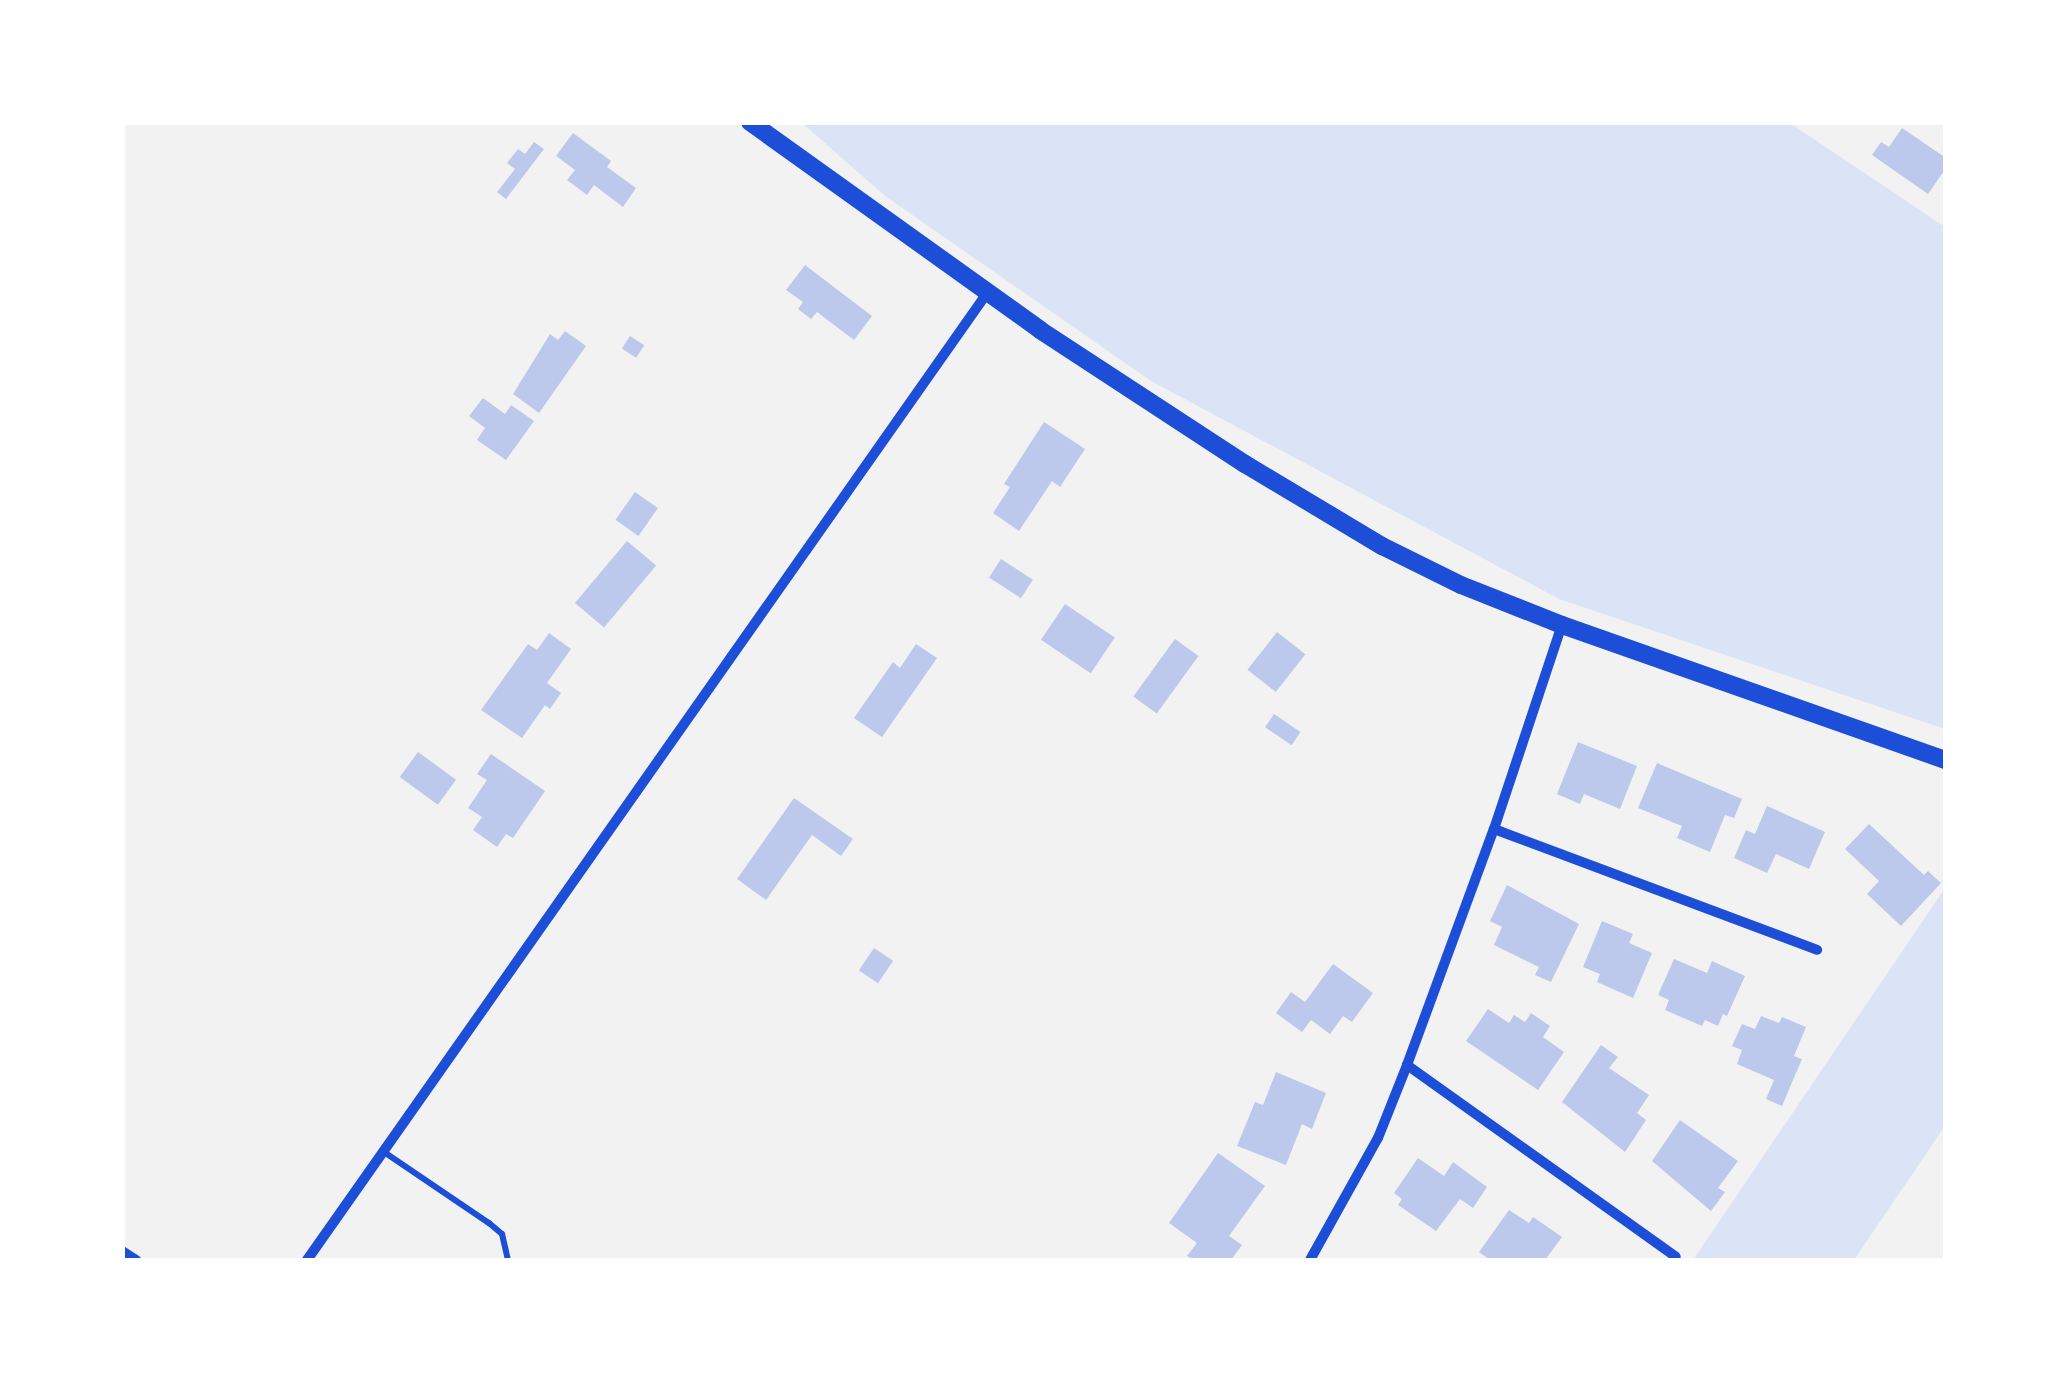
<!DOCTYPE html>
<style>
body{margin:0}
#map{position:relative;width:2068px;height:1383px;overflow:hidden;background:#f2f2f2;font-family:Lato,sans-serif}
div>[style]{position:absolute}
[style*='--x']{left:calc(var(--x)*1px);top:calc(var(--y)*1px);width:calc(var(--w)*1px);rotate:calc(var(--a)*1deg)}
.green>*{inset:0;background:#dbe4f7}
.building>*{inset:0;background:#bdc9ec;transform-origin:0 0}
.service>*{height:6px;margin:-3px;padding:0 3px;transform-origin:3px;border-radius:3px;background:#1d4ed8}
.minor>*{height:10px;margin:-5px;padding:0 5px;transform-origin:5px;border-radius:5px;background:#1d4ed8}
.primary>*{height:18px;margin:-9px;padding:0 9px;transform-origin:9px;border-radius:9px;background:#1d4ed8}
span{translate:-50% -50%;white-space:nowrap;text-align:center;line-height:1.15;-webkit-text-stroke:10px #fff;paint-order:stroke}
.frame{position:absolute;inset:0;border:125px solid #fff;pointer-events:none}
</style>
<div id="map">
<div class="green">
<div style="clip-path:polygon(802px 123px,1790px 123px,1945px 227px,1945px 729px,1559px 599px,1151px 381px,885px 196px)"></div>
<div style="clip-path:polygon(1945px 888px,1945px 1126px,1854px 1260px,1693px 1260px)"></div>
</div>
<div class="building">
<div style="clip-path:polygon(1902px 128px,1946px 158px,1946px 168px,1928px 194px,1872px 155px,1881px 142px,1889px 147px)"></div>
<div style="clip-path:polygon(573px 133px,611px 161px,607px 167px,636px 188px,623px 207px,594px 185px,587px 195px,567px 180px,575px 170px,556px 156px)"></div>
<div style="clip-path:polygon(534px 142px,544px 149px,506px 199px,497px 192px,515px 169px,507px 163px,518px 149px,525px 154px)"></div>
<div style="clip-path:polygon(805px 265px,872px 316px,854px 340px,817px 312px,811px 319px,798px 309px,803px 302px,786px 290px)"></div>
<div style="clip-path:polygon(565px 331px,586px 346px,539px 413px,513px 394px,550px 334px,558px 340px)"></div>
<div style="left:630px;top:336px;width:17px;height:15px;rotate:33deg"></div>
<div style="clip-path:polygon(483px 398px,505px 414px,511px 405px,534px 421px,506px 460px,477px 440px,485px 428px,469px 416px)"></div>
<div style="clip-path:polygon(1044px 422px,1085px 449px,1060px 487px,1052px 481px,1019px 531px,993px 513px,1010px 487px,1004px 484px)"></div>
<div style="left:635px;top:492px;width:28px;height:34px;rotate:35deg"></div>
<div style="left:627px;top:541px;width:38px;height:81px;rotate:40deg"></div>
<div style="left:1001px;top:559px;width:38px;height:22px;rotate:33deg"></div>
<div style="left:1065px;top:604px;width:60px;height:43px;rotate:34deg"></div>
<div style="left:1277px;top:632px;width:36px;height:48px;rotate:38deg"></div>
<div style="clip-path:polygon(549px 633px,571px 649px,547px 683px,561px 693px,550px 709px,545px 705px,522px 738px,481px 710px,528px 644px,537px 650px)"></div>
<div style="left:1175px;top:639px;width:29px;height:71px;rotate:36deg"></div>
<div style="clip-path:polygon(916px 644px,937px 658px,882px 737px,854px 718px,893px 662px,900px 668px)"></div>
<div style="left:1274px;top:714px;width:32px;height:16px;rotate:34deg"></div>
<div style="clip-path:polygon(1578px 742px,1637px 766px,1620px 809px,1584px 794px,1580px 804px,1557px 794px)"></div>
<div style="left:418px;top:752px;width:47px;height:31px;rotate:36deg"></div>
<div style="clip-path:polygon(491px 754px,545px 791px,513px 838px,506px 834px,497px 847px,473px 830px,482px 817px,468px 808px,487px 780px,477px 774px)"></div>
<div style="clip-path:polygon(1657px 763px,1742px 799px,1734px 818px,1725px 815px,1710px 852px,1677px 838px,1682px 826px,1638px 808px)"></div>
<div style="clip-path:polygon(794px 798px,853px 839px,841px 856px,812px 835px,766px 900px,737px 879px)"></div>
<div style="clip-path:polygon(1767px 806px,1825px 832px,1809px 869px,1776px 854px,1767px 873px,1734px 858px,1746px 830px,1755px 834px)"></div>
<div style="clip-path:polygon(1869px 824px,1924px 875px,1928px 871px,1941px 883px,1901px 926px,1867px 894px,1879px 881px,1845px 849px)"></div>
<div style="clip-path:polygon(1507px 885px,1579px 924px,1551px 982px,1535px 975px,1539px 967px,1494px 945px,1502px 927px,1490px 921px)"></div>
<div style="clip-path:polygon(1602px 921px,1633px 934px,1629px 943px,1652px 953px,1633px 998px,1597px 982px,1600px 974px,1583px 967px)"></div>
<div style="left:874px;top:948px;width:23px;height:27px;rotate:34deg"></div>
<div style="clip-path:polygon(1674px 959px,1707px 973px,1712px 961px,1745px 976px,1727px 1016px,1723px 1014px,1718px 1026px,1705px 1020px,1702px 1026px,1665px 1010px,1669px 1000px,1658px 995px)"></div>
<div style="clip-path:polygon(1333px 964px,1373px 993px,1352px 1022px,1343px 1016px,1330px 1034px,1311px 1020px,1302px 1032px,1276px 1013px,1291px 992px,1305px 1002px)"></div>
<div style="clip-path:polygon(1488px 1009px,1509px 1023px,1514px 1015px,1525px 1022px,1531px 1013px,1550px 1026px,1543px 1037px,1564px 1052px,1538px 1090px,1466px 1041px)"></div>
<div style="clip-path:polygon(1761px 1016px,1779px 1023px,1782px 1017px,1806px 1027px,1794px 1056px,1802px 1059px,1782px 1106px,1766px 1099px,1774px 1080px,1737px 1064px,1742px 1050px,1732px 1046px,1742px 1024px,1755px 1029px)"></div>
<div style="clip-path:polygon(1601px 1045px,1618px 1057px,1609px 1068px,1649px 1095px,1637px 1113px,1646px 1120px,1625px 1152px,1562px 1102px)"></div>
<div style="clip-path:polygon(1276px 1072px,1326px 1093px,1312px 1129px,1302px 1124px,1286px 1165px,1237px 1146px,1255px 1102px,1263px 1105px)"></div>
<div style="clip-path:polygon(1680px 1120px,1738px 1161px,1718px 1188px,1725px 1192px,1711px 1211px,1652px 1161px)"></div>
<div style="clip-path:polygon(1218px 1153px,1265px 1186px,1229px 1236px,1242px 1245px,1231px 1260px,1194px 1260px,1187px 1256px,1197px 1243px,1169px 1223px)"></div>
<div style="clip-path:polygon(1418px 1158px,1444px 1176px,1453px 1162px,1487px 1187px,1473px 1208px,1460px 1199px,1436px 1231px,1398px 1205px,1402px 1199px,1394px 1193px)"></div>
<div style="clip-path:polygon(1509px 1210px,1529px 1223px,1533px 1217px,1562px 1237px,1545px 1260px,1490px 1260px,1479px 1252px)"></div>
</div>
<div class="service">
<div style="--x:384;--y:1152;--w:127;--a:34.1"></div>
<div style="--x:489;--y:1223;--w:17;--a:40"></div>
<div style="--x:502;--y:1234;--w:27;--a:77"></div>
</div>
<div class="minor">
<div style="--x:1494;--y:829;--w:345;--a:20.5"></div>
<div style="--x:1407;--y:1065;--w:330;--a:35.5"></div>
<div style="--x:122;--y:1251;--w:17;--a:33"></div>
<div style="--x:307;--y:1260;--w:1182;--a:-54.88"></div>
<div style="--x:1310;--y:1260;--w:140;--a:-60.9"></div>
<div style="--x:1378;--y:1138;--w:79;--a:-68.3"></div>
<div style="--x:1407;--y:1065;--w:252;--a:-69.8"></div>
<div style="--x:1494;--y:829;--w:215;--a:-71.6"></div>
</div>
<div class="primary">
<div style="--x:750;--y:122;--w:357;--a:35.6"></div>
<div style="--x:1040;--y:330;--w:245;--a:33.2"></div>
<div style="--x:1245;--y:464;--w:160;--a:30.9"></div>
<div style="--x:1382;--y:546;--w:88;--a:26.3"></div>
<div style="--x:1461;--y:585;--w:109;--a:21.6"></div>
<div style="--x:1562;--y:625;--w:407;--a:19.4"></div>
</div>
<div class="frame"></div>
</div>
